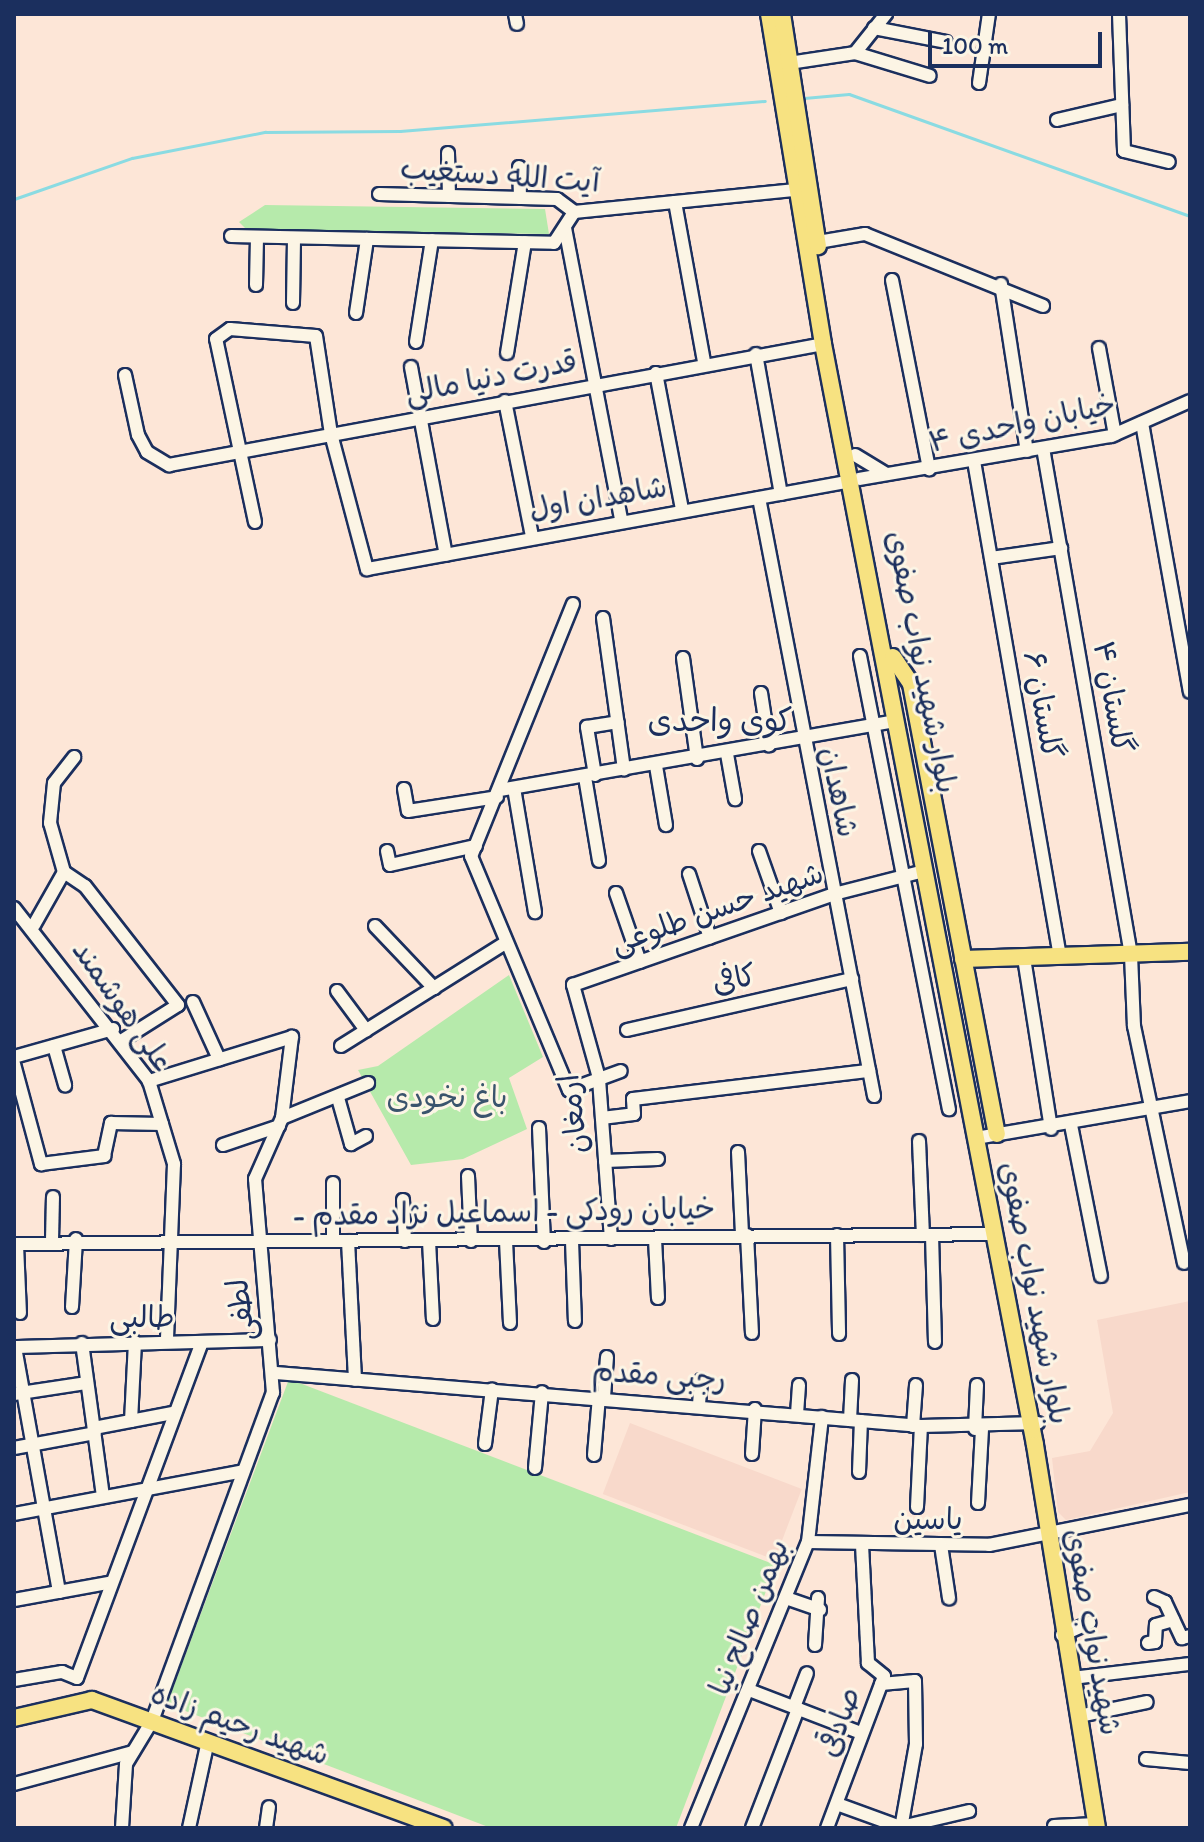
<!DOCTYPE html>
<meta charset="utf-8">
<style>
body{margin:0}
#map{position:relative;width:1204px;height:1842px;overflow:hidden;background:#fde6d7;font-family:Itim,"Playpen Sans Arabic",sans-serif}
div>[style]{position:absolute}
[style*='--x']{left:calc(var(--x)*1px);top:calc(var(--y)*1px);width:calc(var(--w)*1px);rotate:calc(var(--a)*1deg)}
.built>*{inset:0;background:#f8d9cb;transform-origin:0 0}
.green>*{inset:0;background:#b6eaab}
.stream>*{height:3px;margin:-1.5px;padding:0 1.5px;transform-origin:1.5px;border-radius:1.5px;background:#8adbe2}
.roads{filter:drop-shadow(2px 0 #1b2f5e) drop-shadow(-2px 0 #1b2f5e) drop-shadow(0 2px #1b2f5e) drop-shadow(0 -2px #1b2f5e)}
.minor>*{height:12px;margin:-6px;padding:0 6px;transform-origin:6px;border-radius:6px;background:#fcf5e5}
.major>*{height:16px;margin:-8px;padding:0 8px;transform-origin:8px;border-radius:8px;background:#f7e281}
span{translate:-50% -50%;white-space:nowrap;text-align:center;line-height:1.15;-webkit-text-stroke:6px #fcf5e5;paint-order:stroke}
.street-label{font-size:30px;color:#1b2f5e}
.park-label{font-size:30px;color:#3a546d}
.neighbourhood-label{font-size:32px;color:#1b2f5e}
.frame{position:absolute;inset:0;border:16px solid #1b2f5e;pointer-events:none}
.scale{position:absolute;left:928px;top:32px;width:174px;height:36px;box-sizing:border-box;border:4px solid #1b2f5e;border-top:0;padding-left:10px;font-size:24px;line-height:28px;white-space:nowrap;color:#1b2f5e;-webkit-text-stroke:6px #fcf5e5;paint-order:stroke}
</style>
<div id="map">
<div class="built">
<div style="clip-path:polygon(1190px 1301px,1190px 1492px,1066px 1520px,1058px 1512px,1052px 1458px,1090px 1451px,1113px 1413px,1097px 1320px)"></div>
<div style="left:630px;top:1423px;width:184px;height:76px;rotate:21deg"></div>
</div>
<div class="green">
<div style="clip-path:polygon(265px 205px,545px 209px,549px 234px,247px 230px,239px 222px)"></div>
<div style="clip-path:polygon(509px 975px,543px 1057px,509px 1078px,527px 1129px,463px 1159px,411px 1165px,358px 1070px,378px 1066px)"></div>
<div style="clip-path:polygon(289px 1379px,776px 1565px,676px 1828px,491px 1828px,167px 1704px)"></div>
</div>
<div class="stream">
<div style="--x:804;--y:98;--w:45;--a:-5.1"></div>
<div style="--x:849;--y:94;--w:362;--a:19.7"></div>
<div style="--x:14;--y:199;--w:125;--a:-19.2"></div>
<div style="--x:132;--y:158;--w:136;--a:-11.1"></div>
<div style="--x:265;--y:132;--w:135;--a:-0.4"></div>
<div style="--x:400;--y:131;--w:366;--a:-4.7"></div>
</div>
<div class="roads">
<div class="minor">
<div style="--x:515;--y:14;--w:10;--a:79"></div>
<div style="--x:1119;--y:14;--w:137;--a:87.9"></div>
<div style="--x:1124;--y:151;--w:46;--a:13.7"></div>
<div style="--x:874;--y:28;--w:73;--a:11"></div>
<div style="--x:855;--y:53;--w:50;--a:-51.5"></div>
<div style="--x:789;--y:63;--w:67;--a:-8.6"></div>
<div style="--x:855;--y:53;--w:78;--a:17"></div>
<div style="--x:979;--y:83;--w:70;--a:-81.8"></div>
<div style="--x:1057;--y:120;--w:67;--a:-13"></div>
<div style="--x:448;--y:153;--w:43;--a:88.7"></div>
<div style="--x:519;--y:167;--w:31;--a:88"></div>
<div style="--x:379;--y:194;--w:178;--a:1.6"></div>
<div style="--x:557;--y:199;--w:21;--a:37"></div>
<div style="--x:574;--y:212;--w:233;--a:-5.7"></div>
<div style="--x:675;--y:202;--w:163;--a:79.7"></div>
<div style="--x:565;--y:228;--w:297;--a:79.1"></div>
<div style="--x:231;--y:236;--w:323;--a:1.2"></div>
<div style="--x:554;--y:243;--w:37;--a:-57"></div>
<div style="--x:818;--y:242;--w:48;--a:-9.7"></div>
<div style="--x:865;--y:234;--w:192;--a:22"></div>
<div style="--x:892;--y:280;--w:193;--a:78.9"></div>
<div style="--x:1001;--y:284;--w:169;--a:81.2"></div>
<div style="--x:256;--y:285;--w:48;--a:-88.8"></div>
<div style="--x:293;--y:303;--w:64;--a:-89.1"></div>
<div style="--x:356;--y:313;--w:75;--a:-81.5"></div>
<div style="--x:416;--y:342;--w:103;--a:-81.1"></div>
<div style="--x:1099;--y:348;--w:88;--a:79.6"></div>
<div style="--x:507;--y:353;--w:112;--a:-80.8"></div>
<div style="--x:756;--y:354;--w:142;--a:79.9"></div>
<div style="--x:411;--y:367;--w:191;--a:79.5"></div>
<div style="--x:656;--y:373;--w:138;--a:79.2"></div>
<div style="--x:125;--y:375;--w:61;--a:77.8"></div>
<div style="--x:138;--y:435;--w:19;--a:62"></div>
<div style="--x:147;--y:452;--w:26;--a:31"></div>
<div style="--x:169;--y:465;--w:665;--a:-10.48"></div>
<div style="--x:505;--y:401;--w:138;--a:78.7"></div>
<div style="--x:1142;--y:423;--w:273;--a:79.9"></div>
<div style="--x:1043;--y:448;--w:515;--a:80.15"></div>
<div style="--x:1131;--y:955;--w:71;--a:87.6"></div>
<div style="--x:1134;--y:1026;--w:242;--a:78.1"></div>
<div style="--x:855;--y:455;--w:35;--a:31"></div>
<div style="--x:974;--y:461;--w:503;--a:80.16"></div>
<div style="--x:859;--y:479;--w:256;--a:-9.7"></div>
<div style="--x:1111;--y:436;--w:86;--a:-23.9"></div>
<div style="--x:759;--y:498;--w:609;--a:79.11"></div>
<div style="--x:255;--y:522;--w:187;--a:-102"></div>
<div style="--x:216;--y:339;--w:17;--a:-36"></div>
<div style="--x:230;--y:329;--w:86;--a:4.7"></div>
<div style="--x:316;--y:336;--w:99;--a:81.3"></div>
<div style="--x:331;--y:434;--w:140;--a:75.1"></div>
<div style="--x:367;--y:569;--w:490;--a:-10.3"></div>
<div style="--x:991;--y:558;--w:71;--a:-8.1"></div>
<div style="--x:573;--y:604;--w:272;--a:112"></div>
<div style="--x:471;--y:856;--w:254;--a:67.3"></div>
<div style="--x:569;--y:1090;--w:55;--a:-20.1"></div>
<div style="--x:603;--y:618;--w:153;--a:82.1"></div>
<div style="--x:860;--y:656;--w:462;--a:78.9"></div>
<div style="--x:683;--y:658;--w:102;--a:82.1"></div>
<div style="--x:761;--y:693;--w:53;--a:81.3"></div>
<div style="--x:727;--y:754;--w:46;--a:79.9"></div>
<div style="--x:656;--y:766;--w:60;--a:80.4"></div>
<div style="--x:595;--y:775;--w:49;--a:-99.5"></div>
<div style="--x:587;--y:727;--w:31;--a:-9"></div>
<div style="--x:585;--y:777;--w:85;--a:80.5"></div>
<div style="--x:514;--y:788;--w:126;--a:80.4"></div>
<div style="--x:404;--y:789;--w:22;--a:80"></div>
<div style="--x:408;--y:811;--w:90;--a:-8.9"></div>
<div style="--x:500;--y:790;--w:402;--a:-9.9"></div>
<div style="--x:387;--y:851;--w:14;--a:78"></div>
<div style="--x:390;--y:865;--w:88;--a:-12.5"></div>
<div style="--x:759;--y:851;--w:66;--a:70.5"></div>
<div style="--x:64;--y:872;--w:51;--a:-105.9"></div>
<div style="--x:50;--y:823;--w:40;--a:-84.3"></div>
<div style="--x:54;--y:783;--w:33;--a:-52"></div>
<div style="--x:689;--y:874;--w:67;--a:71.8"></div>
<div style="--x:616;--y:893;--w:73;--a:70.8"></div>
<div style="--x:14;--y:908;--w:219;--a:52"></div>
<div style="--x:149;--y:1081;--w:87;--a:73.2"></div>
<div style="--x:174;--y:1164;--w:178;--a:92.3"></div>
<div style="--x:34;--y:925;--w:61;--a:-60.5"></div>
<div style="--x:64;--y:872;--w:25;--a:34"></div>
<div style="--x:85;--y:886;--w:151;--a:52"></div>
<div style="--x:178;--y:1005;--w:67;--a:147.7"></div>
<div style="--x:375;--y:926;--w:86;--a:46.4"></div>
<div style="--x:1024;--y:958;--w:173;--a:81"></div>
<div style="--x:337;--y:991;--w:49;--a:53.4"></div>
<div style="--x:193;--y:1002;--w:63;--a:65.5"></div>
<div style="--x:627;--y:1030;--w:231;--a:-12.8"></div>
<div style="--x:54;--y:1046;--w:41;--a:74.2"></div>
<div style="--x:341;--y:1046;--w:194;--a:-32.1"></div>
<div style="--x:14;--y:1057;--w:103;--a:-15.8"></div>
<div style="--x:14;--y:1064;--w:104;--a:74.9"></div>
<div style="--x:41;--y:1164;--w:64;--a:-7.2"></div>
<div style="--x:104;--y:1156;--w:34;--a:-78"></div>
<div style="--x:111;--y:1123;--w:51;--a:1.1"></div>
<div style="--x:338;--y:1098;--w:48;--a:74.2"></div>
<div style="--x:351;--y:1144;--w:17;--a:-28"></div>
<div style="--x:282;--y:1118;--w:93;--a:-22.1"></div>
<div style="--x:602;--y:1118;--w:32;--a:-7"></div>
<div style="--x:634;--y:1114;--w:15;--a:-94"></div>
<div style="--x:633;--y:1099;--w:238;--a:-6.8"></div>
<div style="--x:1071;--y:1125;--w:154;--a:78.8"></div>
<div style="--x:539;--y:1128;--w:114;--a:87.5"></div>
<div style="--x:976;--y:1138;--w:217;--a:-9.8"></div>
<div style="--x:919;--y:1141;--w:94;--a:87.6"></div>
<div style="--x:223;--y:1145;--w:59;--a:-18.7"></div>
<div style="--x:738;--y:1152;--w:83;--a:87.2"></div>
<div style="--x:605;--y:1161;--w:53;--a:-2.2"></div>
<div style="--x:468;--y:1176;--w:65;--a:87.4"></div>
<div style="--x:403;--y:1200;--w:41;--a:87.2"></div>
<div style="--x:747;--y:1235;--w:98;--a:87.1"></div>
<div style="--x:837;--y:1235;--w:99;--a:88.8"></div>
<div style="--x:932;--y:1235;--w:107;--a:88.4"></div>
<div style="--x:611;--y:1239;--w:161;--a:-94.3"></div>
<div style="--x:599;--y:1078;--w:97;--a:-105.6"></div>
<div style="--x:573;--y:985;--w:276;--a:-19.2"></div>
<div style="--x:834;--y:894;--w:93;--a:-14.3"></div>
<div style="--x:655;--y:1239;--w:59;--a:87.1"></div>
<div style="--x:52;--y:1240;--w:43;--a:-88.7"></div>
<div style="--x:333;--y:1241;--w:58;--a:-90"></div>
<div style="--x:348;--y:1241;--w:139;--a:87.1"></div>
<div style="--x:429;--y:1241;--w:78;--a:87.1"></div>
<div style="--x:506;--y:1241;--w:82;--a:87.2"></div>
<div style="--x:572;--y:1241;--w:80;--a:87.9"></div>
<div style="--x:14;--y:1244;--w:980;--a:-0.58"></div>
<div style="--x:17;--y:1245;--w:68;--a:87.5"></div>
<div style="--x:72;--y:1307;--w:68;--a:-86.6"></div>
<div style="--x:82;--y:1343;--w:155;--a:82.2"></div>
<div style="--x:14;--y:1347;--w:256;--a:-1.6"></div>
<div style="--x:15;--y:1347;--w:249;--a:79.8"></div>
<div style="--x:276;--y:1373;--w:647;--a:4.7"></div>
<div style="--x:921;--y:1426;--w:117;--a:-1.5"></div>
<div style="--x:14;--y:1394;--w:74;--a:-8.6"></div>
<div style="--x:604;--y:1397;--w:40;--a:-85.7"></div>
<div style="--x:699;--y:1404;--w:24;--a:-85"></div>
<div style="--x:797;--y:1414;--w:29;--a:-86"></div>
<div style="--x:850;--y:1420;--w:40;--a:-87.1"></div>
<div style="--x:131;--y:1421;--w:79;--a:-87.1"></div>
<div style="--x:913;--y:1426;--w:41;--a:-85.8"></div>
<div style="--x:94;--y:1428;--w:80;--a:-10.8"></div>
<div style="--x:975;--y:1429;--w:44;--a:-87.4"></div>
<div style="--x:485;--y:1444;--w:55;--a:-82.7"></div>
<div style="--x:14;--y:1448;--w:82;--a:-10.5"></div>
<div style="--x:752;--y:1454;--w:45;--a:-86.2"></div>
<div style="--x:594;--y:1455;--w:58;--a:-85.1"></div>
<div style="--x:535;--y:1468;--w:76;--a:-84.7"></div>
<div style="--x:859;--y:1472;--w:51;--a:-87.8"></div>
<div style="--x:978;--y:1503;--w:74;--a:-86.9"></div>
<div style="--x:917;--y:1507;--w:81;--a:-87.2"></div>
<div style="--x:14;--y:1514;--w:233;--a:-10.6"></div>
<div style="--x:808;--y:1542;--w:181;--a:0.9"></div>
<div style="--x:989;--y:1545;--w:205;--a:-11.3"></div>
<div style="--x:941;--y:1545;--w:54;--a:81.4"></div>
<div style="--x:1154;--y:1597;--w:12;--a:24"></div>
<div style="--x:1165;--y:1602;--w:40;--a:65"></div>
<div style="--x:1182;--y:1638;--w:8;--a:-14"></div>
<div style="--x:786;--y:1598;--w:36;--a:19"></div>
<div style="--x:14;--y:1600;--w:96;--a:-10.3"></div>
<div style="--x:1062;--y:1635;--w:30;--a:-24"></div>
<div style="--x:1148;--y:1643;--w:7;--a:-8"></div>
<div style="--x:1155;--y:1642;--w:17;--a:-87"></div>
<div style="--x:1156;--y:1625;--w:18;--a:-16"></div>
<div style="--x:815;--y:1645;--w:47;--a:-86.3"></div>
<div style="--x:77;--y:1678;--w:356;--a:-69.6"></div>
<div style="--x:1072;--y:1678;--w:119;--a:-6.8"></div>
<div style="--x:14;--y:1680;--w:49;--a:-9.5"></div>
<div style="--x:62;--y:1672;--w:16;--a:22"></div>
<div style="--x:881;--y:1684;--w:34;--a:-5"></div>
<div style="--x:915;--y:1681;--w:63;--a:89.1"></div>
<div style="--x:916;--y:1744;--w:85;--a:100.1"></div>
<div style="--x:749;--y:1690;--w:120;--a:21"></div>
<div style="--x:794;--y:1707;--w:36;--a:-69"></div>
<div style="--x:1079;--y:1716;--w:69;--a:-11.6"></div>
<div style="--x:1146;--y:1759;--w:44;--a:5.2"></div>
<div style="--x:14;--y:1784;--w:123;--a:-15.1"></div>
<div style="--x:837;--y:1804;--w:70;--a:20"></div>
<div style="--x:1054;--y:1826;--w:42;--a:-2.7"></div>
<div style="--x:901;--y:1827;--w:70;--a:-13.2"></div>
<div style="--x:122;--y:1828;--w:64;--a:-86.4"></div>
<div style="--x:126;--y:1764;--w:50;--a:-58.8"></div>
<div style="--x:152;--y:1721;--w:350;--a:-69.8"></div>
<div style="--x:273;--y:1393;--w:215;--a:-94.8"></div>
<div style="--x:255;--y:1179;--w:67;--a:-66.1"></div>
<div style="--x:282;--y:1118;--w:82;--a:-83"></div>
<div style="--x:292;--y:1037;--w:150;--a:162.9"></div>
<div style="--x:189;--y:1828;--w:89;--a:-77.7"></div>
<div style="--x:266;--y:1828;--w:21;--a:-82"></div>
<div style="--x:691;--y:1828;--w:309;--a:-67.8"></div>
<div style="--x:808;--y:1542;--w:126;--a:-83.6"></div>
<div style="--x:752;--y:1828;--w:128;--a:-68.9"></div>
<div style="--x:827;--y:1828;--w:162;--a:-69.4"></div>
<div style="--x:884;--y:1676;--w:21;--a:-141"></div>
<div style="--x:868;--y:1663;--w:119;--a:-92.9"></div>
</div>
<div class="major">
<div style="--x:769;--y:14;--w:334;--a:80.7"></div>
<div style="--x:823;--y:344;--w:1121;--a:79.1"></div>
<div style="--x:1035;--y:1445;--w:388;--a:80.8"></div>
<div style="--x:782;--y:14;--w:235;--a:81.2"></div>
<div style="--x:893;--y:657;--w:32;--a:56"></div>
<div style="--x:911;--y:684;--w:458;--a:79.2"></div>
<div style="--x:963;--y:959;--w:227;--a:-1.8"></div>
<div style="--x:14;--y:1718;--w:80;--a:-13"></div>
<div style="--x:92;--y:1700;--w:374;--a:20"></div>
</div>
</div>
<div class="street-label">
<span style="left:500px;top:175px;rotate:4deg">آیت الله دستغیب</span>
<span style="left:491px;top:377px;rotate:-11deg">قدرت دنیا مالی</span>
<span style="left:1022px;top:423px;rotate:-12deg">خیابان واحدی ۴</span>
<span style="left:598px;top:498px;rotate:-10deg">شاهدان اول</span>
<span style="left:922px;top:662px;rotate:79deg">بلوار شهید نواب صفوی</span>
<span style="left:1113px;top:697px;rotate:80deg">گلستان ۴</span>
<span style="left:1043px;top:705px;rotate:80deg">گلستان ۶</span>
<span style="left:839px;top:792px;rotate:78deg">شاهدان</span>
<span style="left:717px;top:908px;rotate:-19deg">شهید حسن طلوعی</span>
<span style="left:734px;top:979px;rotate:-13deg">کافی</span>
<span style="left:123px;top:1006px;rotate:55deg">علی هوشمند</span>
<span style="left:573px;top:1114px;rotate:-97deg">ارمغان</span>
<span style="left:504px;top:1212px;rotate:-1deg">- خیابان رودکی - اسماعیل نژاد مقدم</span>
<span style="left:1035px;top:1293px;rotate:79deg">بلوار شهید نواب صفوی</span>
<span style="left:241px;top:1310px;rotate:-97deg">لطفی</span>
<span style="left:142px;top:1317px">طالبی</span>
<span style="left:659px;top:1375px;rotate:4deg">رجبی مقدم</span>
<span style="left:928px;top:1519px">یاسین</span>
<span style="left:749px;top:1617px;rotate:-68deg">بهمن صالح نیا</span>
<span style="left:1093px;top:1632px;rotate:80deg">شهید نواب صفوی</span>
<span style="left:839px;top:1722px;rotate:-70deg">صادقی</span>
<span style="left:240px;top:1724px;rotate:20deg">شهید رحیم زاده</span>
</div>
<div class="park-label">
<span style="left:447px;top:1097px">باغ نخودی</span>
</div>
<div class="neighbourhood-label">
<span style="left:720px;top:720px">کوی واحدی</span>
</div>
<div class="frame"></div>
<div class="scale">100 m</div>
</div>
